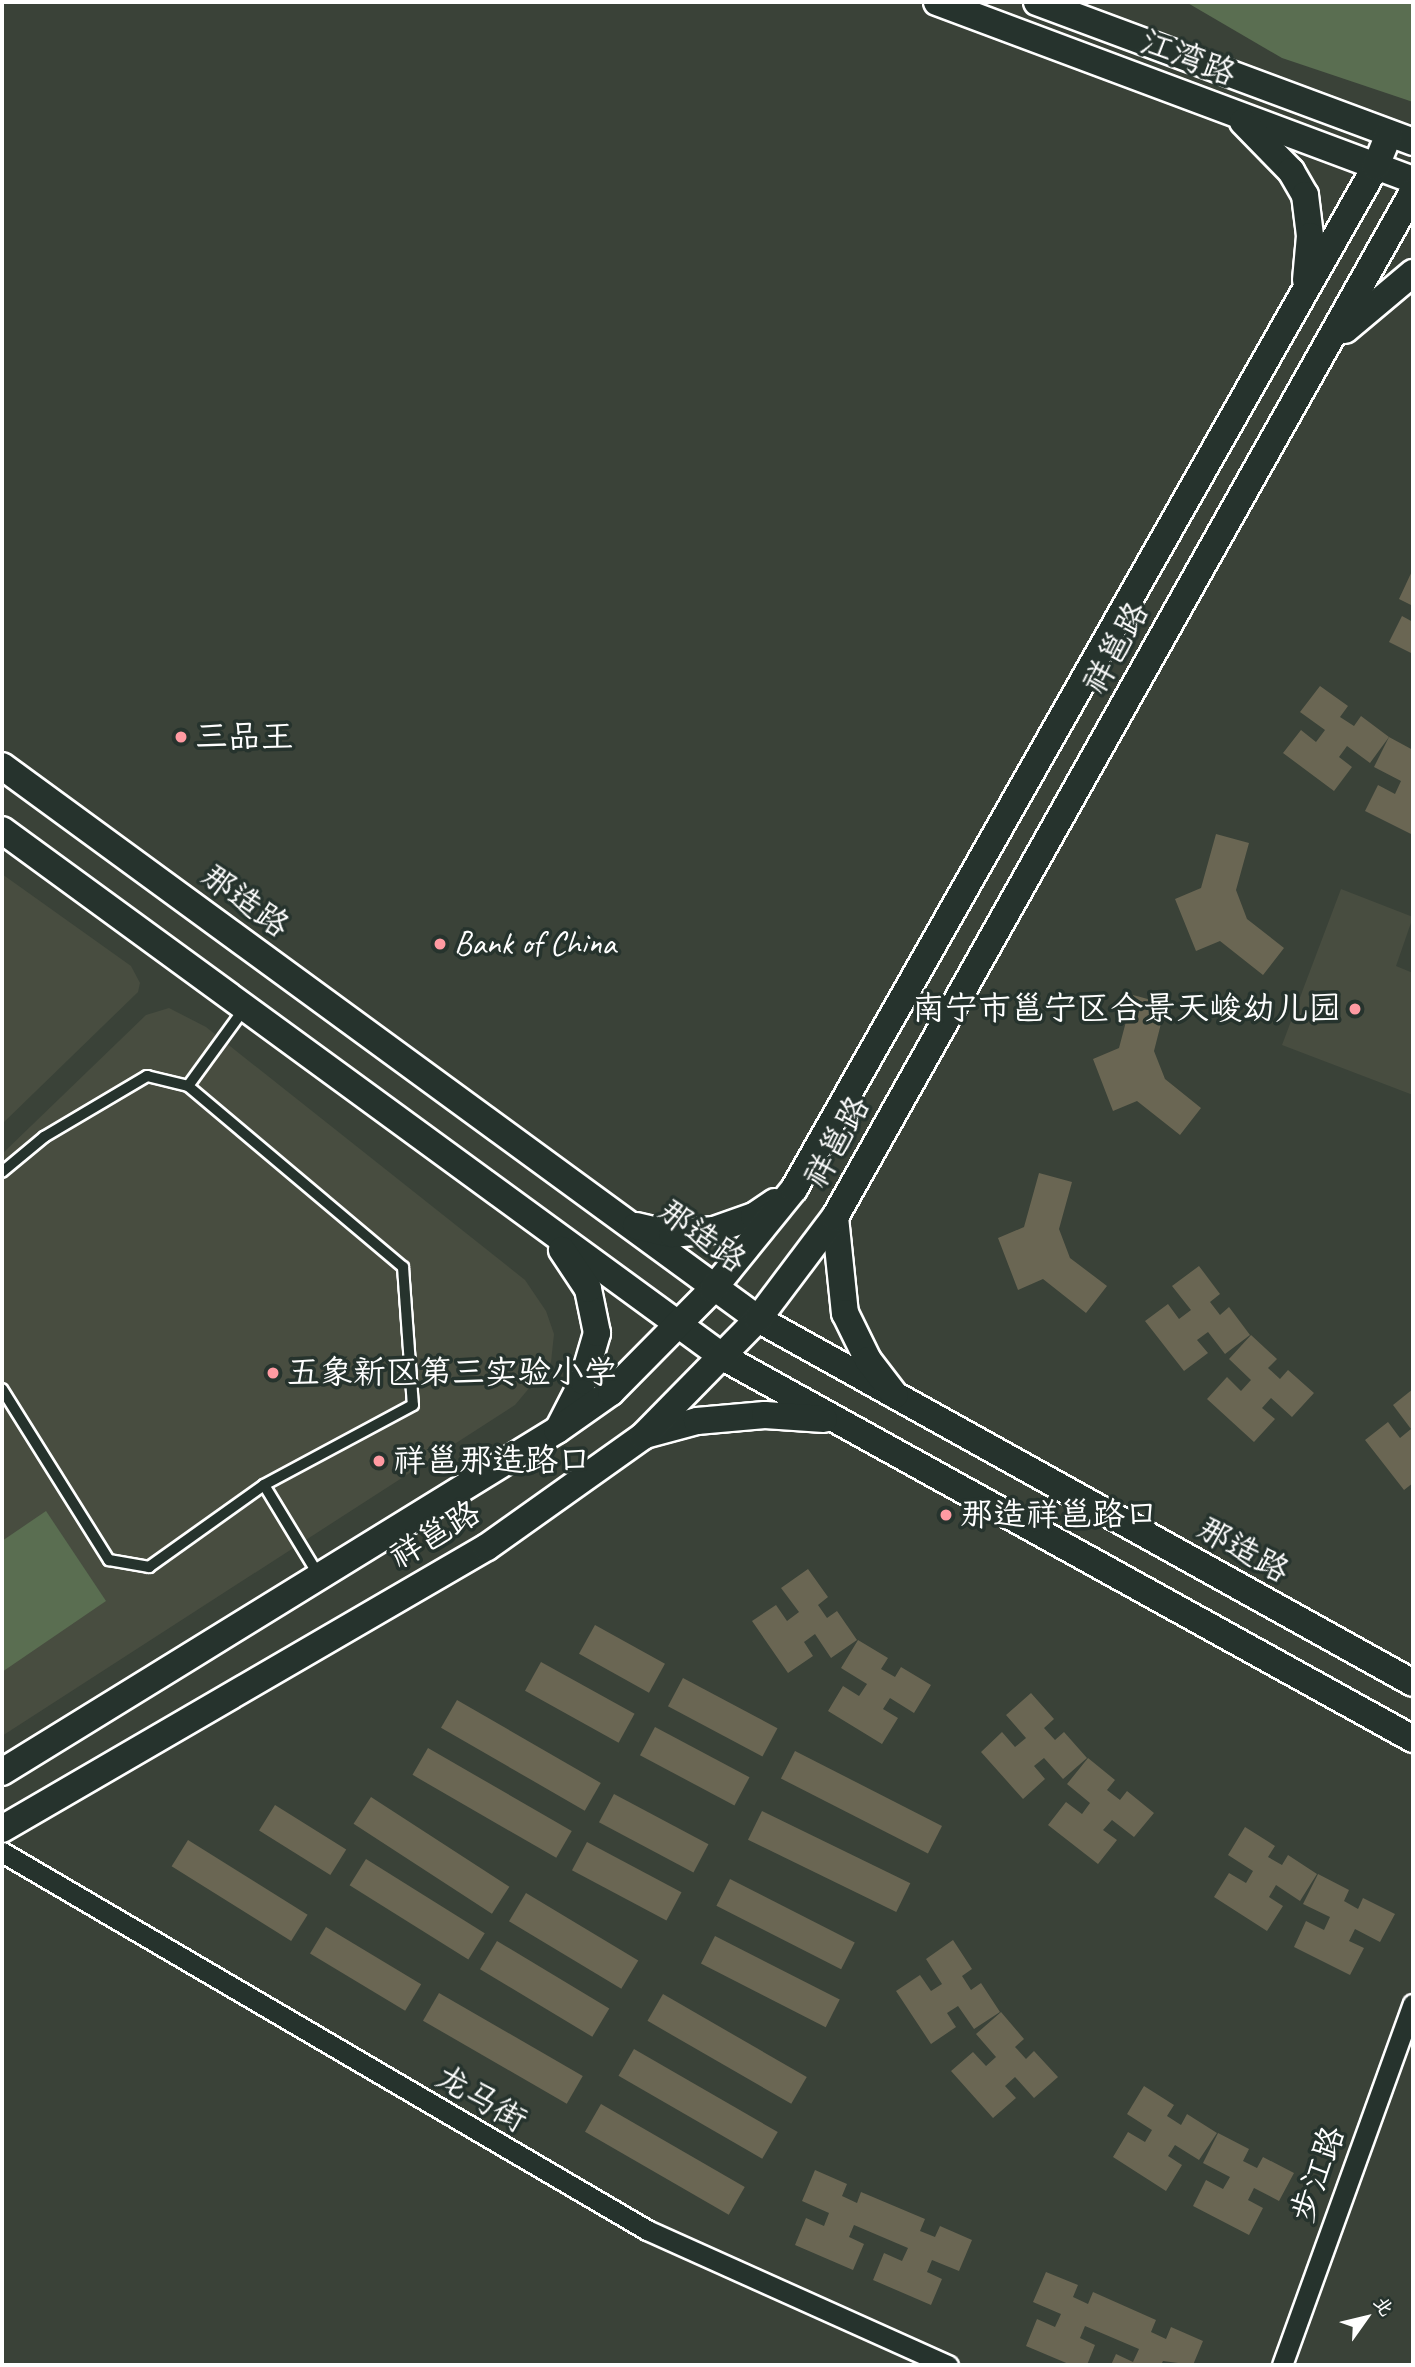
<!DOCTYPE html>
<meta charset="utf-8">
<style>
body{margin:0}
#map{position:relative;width:1415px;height:2367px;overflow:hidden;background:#3a4238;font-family:Caveat,"LXGW WenKai TC",sans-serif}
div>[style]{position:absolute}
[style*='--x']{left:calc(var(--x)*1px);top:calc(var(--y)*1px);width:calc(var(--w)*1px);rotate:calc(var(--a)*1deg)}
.built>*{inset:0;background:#484d40}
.green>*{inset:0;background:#5a6e51}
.building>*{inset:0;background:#6a6653;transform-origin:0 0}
.roads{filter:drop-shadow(2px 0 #fff) drop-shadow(-2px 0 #fff) drop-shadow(0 2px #fff) drop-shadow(0 -2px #fff)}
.lane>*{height:10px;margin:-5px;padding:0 5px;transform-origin:5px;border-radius:5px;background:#26332d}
.street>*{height:19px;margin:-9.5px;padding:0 9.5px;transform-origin:9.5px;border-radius:9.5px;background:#26332d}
.secondary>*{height:26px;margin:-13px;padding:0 13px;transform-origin:13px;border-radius:13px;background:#26332d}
.dots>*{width:19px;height:19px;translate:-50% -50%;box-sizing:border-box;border:4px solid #26332d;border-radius:50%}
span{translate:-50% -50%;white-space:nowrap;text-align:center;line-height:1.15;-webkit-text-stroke:7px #26332d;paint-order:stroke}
.street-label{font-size:33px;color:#fff}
.poi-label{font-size:33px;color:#fff}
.left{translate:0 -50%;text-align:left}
.right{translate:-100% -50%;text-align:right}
.frame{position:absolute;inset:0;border:4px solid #fff;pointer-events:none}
.north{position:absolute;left:1331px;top:2283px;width:70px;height:70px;-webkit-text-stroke:5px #26332d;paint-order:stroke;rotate:56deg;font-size:19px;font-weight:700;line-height:28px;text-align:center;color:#fff}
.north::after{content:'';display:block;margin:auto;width:24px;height:32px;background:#fff;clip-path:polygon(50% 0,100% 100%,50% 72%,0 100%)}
</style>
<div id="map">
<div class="built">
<div style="clip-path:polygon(2px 874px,131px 966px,140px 983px,138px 992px,2px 1124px)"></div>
<div style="clip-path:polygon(1341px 889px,1413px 917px,1396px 966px,1413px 973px,1413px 1095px,1282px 1045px)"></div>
<div style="clip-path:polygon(169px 1008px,206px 1027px,525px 1280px,546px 1311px,554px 1334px,551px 1362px,515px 1405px,2px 1736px,2px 1154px,146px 1015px)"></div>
</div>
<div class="green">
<div style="clip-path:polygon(1186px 2px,1413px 2px,1413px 102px,1282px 58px)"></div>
<div style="clip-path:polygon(46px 1511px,106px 1601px,2px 1672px,2px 1541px)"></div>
</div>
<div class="building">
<div style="clip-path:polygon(1413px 569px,1413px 606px,1399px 599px)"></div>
<div style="clip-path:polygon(1402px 616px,1413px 622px,1413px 654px,1389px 642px)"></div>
<div style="clip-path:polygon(1320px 686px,1348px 706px,1340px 717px,1354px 726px,1361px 716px,1389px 737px,1370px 763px,1347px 746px,1339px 757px,1352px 767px,1334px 791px,1283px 753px,1301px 730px,1316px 742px,1325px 730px,1300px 712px)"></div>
<div style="clip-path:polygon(1389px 737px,1413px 750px,1413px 835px,1365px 811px,1378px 785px,1395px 794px,1401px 781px,1374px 767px)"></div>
<div style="clip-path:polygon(1216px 834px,1249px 843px,1236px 890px,1247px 919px,1284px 948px,1263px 975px,1220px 941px,1196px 951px,1175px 899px,1201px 888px)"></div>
<div style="clip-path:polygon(1133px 995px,1166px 1004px,1154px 1051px,1165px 1079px,1201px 1108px,1180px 1135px,1137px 1101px,1113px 1111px,1093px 1059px,1119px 1048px)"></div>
<div style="clip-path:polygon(1039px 1173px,1072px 1182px,1059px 1229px,1070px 1258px,1107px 1286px,1086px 1313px,1043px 1279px,1018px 1290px,998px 1238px,1024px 1227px)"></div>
<div style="clip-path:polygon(1199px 1266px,1220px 1294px,1210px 1302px,1220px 1315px,1229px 1307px,1250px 1335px,1225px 1354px,1208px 1332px,1197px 1340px,1208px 1353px,1184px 1371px,1145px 1321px,1168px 1304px,1179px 1319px,1191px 1310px,1172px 1286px)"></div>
<div style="clip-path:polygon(1251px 1335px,1277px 1359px,1268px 1368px,1280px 1379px,1288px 1370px,1314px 1393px,1292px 1417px,1271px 1398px,1262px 1408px,1275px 1419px,1254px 1442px,1207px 1399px,1227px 1377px,1241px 1391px,1251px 1380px,1229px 1359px)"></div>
<div style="clip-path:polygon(1413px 1389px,1413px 1483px,1404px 1490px,1365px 1440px,1388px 1422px,1400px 1438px,1411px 1429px,1393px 1405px)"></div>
<div style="clip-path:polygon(808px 1569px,828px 1597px,818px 1605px,827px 1618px,837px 1611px,857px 1640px,831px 1658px,815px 1634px,804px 1642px,813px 1656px,788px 1673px,752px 1621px,776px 1605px,787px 1621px,799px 1612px,781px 1588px)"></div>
<div style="left:595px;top:1625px;width:80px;height:33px;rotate:29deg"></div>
<div style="clip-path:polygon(858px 1640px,888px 1658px,881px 1669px,895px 1677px,901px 1667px,931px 1685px,914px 1713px,890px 1698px,883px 1709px,898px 1718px,882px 1744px,828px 1711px,843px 1686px,859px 1696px,867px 1684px,841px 1668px)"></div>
<div style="left:541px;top:1662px;width:107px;height:33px;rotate:29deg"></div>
<div style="left:683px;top:1678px;width:107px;height:32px;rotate:28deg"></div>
<div style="clip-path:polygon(1031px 1693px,1054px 1719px,1044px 1728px,1055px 1740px,1064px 1732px,1087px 1758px,1063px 1779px,1044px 1758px,1034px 1766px,1045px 1779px,1023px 1799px,981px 1752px,1002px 1732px,1015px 1747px,1026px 1738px,1006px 1715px)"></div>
<div style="left:457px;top:1700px;width:166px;height:32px;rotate:30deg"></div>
<div style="left:655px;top:1727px;width:107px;height:32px;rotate:28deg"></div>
<div style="left:428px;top:1748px;width:166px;height:31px;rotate:30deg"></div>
<div style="left:795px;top:1751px;width:165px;height:31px;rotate:27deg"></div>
<div style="clip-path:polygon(1088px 1758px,1115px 1780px,1107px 1790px,1120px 1800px,1127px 1791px,1154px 1813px,1134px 1837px,1112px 1820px,1103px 1830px,1117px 1840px,1098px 1864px,1048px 1825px,1066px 1802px,1082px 1814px,1090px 1803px,1067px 1784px)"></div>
<div style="left:614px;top:1794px;width:107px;height:32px;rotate:28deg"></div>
<div style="left:371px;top:1797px;width:165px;height:32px;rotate:33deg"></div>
<div style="left:275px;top:1805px;width:84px;height:30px;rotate:32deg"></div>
<div style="left:762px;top:1811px;width:165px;height:32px;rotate:26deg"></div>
<div style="clip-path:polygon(1245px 1827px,1275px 1846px,1268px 1857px,1282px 1865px,1288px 1855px,1317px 1874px,1300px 1901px,1276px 1885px,1269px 1897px,1283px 1906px,1267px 1931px,1214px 1897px,1229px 1873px,1246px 1883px,1253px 1871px,1228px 1855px)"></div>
<div style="left:188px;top:1840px;width:141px;height:31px;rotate:32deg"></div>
<div style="left:587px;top:1842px;width:107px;height:32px;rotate:28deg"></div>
<div style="left:366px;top:1859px;width:140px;height:31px;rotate:32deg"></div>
<div style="clip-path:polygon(1318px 1874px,1349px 1890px,1344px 1901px,1358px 1909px,1363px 1898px,1395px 1914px,1380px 1942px,1355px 1929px,1349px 1941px,1364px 1948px,1350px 1975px,1294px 1947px,1306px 1921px,1324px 1930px,1330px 1917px,1303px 1904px)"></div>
<div style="left:730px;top:1879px;width:140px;height:30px;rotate:27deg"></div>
<div style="left:526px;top:1893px;width:131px;height:33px;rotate:31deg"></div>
<div style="left:326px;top:1927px;width:111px;height:31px;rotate:31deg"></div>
<div style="left:715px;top:1936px;width:140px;height:31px;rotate:27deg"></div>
<div style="clip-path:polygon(953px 1940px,972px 1969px,962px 1976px,971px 1990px,981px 1983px,1000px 2012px,974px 2029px,958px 2006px,947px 2013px,956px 2027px,931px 2044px,896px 1991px,920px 1975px,931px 1991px,942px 1984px,926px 1959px)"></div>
<div style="left:497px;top:1941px;width:131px;height:33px;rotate:31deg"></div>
<div style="left:439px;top:1993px;width:166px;height:32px;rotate:30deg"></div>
<div style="left:663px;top:1994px;width:166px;height:31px;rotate:30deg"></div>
<div style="clip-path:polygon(1001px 2012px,1024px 2039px,1015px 2047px,1026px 2059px,1034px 2051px,1058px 2077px,1034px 2098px,1015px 2077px,1005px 2086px,1016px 2098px,993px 2118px,951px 2071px,973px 2052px,986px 2066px,996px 2057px,976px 2034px)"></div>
<div style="left:634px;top:2049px;width:166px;height:31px;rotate:30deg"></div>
<div style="clip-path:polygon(1144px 2086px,1174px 2105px,1167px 2116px,1181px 2125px,1187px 2114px,1217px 2133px,1199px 2160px,1175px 2145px,1168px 2156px,1182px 2165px,1166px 2191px,1113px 2157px,1128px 2132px,1145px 2142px,1152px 2130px,1127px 2114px)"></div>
<div style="left:601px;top:2104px;width:166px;height:32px;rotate:30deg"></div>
<div style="clip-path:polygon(1218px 2133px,1249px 2149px,1243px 2161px,1257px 2168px,1263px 2157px,1294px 2173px,1279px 2201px,1254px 2188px,1248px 2200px,1263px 2208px,1249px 2235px,1193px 2206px,1206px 2180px,1223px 2189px,1230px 2177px,1203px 2163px)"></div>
<div style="clip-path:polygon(815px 2170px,847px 2184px,842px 2196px,857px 2203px,861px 2192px,925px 2219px,920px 2231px,935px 2237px,940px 2226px,972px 2240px,959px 2271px,932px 2260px,927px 2272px,942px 2279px,931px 2305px,873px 2280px,884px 2253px,902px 2261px,908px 2248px,854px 2225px,849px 2237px,864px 2244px,853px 2270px,795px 2245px,806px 2218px,824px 2226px,829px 2213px,802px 2201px)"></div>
<div style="clip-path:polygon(1046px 2272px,1078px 2285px,1073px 2297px,1088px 2304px,1093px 2292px,1156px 2320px,1151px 2332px,1166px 2339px,1171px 2327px,1203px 2341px,1193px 2365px,1163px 2361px,1161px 2365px,1111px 2365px,1116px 2354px,1133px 2362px,1139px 2349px,1085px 2326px,1080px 2338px,1095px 2345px,1087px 2365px,1071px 2365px,1026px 2346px,1037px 2319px,1055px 2327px,1061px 2314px,1033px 2302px)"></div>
</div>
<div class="roads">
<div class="lane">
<div style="--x:244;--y:1009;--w:95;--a:126"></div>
<div style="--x:188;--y:1086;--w:281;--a:40.1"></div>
<div style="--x:403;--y:1267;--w:138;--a:85.9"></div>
<div style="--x:413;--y:1405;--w:169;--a:151.8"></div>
<div style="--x:264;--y:1485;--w:104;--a:58.8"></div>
<div style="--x:2;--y:1172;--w:55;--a:-39.8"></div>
<div style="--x:44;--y:1137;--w:120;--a:-30.6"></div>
<div style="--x:147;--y:1076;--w:42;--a:13.7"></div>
<div style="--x:2;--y:1389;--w:202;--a:58"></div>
<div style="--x:109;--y:1560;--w:41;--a:9.9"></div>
<div style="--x:149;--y:1567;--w:141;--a:-35.5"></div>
</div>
<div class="street">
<div style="--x:2;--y:1852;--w:748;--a:30.37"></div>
<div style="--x:647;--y:2230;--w:330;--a:24.2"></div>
<div style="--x:1282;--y:2365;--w:384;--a:-70.1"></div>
</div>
<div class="secondary">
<div style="--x:937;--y:2;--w:508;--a:20.5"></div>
<div style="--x:1037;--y:2;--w:401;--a:20.4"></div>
<div style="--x:1243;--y:122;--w:69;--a:45.6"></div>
<div style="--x:1291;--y:171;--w:28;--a:60"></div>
<div style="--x:1305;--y:195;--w:41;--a:83"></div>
<div style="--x:1310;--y:236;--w:44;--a:95.2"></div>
<div style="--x:1345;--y:330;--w:89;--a:-40"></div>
<div style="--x:2;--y:766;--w:937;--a:36.18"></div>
<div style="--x:758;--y:1319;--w:749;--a:29.06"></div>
<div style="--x:2;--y:830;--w:893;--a:36.16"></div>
<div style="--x:723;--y:1357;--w:789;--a:28.97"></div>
<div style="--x:835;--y:1217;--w:97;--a:84.1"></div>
<div style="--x:845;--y:1313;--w:52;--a:63.9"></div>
<div style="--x:868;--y:1360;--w:44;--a:52.4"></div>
<div style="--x:636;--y:1226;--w:37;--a:13"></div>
<div style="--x:672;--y:1234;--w:42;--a:-5.4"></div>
<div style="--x:714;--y:1230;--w:42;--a:-19.3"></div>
<div style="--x:754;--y:1216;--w:25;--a:-34"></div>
<div style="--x:560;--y:1426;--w:51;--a:-62.9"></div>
<div style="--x:583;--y:1381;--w:50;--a:-73.7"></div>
<div style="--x:597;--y:1333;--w:45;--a:-101.6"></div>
<div style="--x:588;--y:1289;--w:47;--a:-123.7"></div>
<div style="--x:645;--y:1435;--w:54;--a:-15.1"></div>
<div style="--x:697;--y:1421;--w:68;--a:-5"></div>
<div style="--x:765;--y:1415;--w:59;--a:3.9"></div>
<div style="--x:2;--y:1772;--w:652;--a:-31.64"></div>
<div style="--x:557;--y:1430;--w:66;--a:-35.1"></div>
<div style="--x:611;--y:1392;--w:145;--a:-45.3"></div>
<div style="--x:713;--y:1289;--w:129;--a:-51"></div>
<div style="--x:794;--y:1189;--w:1177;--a:-60.36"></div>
<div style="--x:1376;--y:166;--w:35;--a:-68"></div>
<div style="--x:2;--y:1829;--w:561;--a:-30.18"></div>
<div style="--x:487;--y:1547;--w:191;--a:-35.4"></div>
<div style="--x:643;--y:1436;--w:164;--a:-45.5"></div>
<div style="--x:758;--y:1319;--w:128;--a:-53"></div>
<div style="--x:835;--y:1217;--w:1177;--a:-60.58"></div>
</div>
</div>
<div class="dots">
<div style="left:181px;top:737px;background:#ff9aa2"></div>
<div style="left:440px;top:944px;background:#ff9aa2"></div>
<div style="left:1355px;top:1009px;background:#ff9aa2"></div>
<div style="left:273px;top:1373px;background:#ff9aa2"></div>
<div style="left:379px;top:1461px;background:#ff9aa2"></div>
<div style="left:946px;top:1515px;background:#ff9aa2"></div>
</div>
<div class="street-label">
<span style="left:1188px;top:58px;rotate:21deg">江湾路</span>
<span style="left:1116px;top:648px;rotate:-61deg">祥邕路</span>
<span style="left:245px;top:901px;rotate:36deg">那造路</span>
<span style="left:837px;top:1142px;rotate:-61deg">祥邕路</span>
<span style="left:702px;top:1236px;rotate:36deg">那造路</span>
<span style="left:435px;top:1535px;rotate:-31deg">祥邕路</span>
<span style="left:1243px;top:1550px;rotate:29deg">那造路</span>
<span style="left:481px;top:2099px;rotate:30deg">龙马街</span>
<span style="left:1318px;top:2174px;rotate:-70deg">步江路</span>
</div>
<div class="poi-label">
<span class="left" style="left:195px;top:737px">三品王</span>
<span class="left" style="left:454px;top:944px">Bank of China</span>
<span class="right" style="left:1341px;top:1009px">南宁市邕宁区合景天峻幼儿园</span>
<span class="left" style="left:287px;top:1373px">五象新区第三实验小学</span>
<span class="left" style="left:393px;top:1461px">祥邕那造路口</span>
<span class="left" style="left:960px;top:1515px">那造祥邕路口</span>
</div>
<div class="frame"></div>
<div class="north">北</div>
</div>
